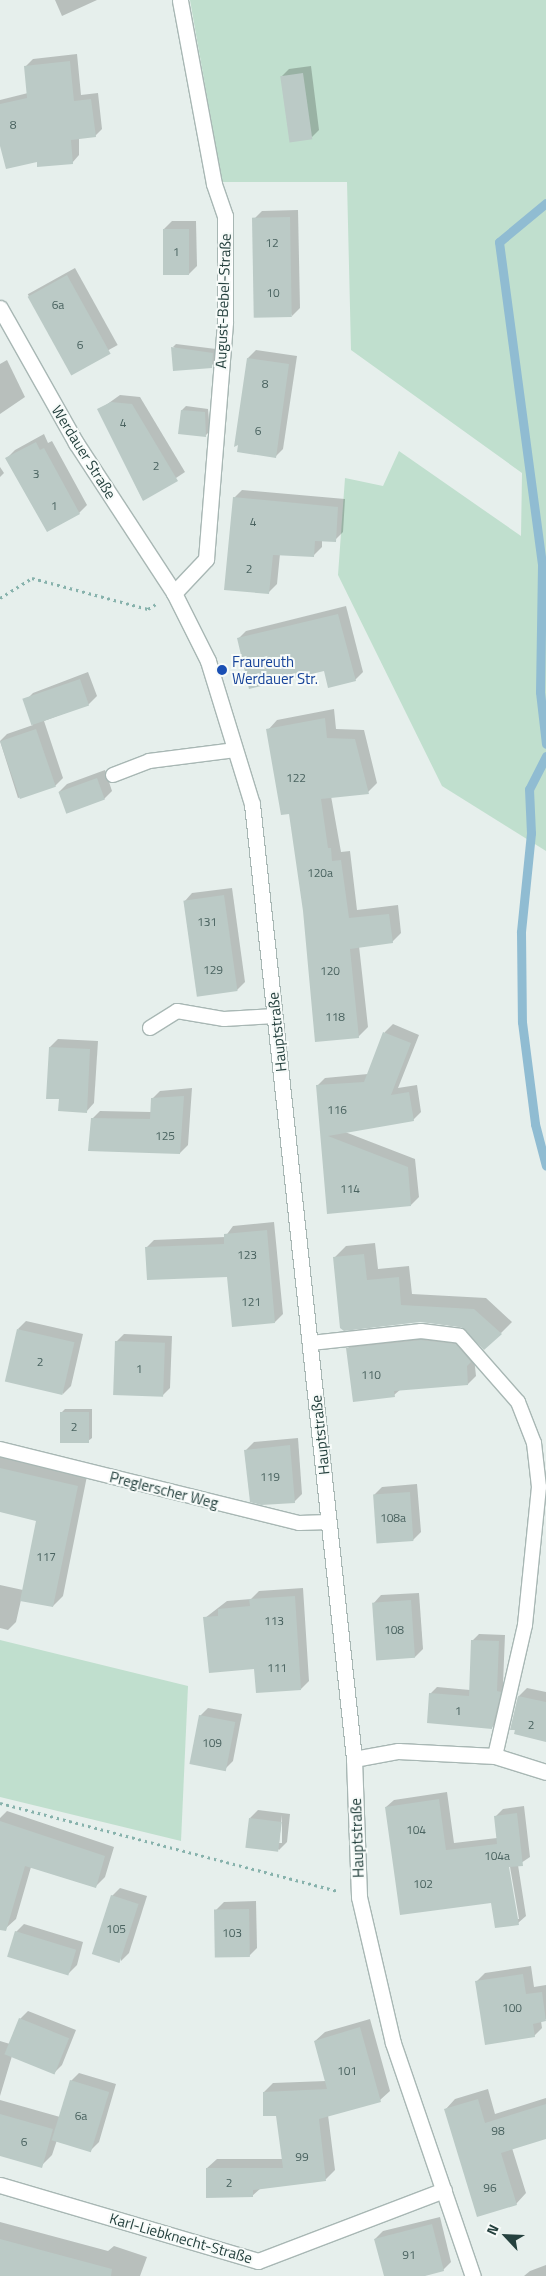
<!DOCTYPE html>
<meta charset="utf-8">
<style>
body{margin:0}
#map{position:relative;width:546px;height:2276px;overflow:hidden;background:#e6efec;font-family:"Titillium Web",sans-serif}
div>[style]{position:absolute}
[style*='--x']{left:calc(var(--x)*1px);top:calc(var(--y)*1px);width:calc(var(--w)*1px);rotate:calc(var(--a)*1deg)}
.green>*{inset:0;background:#c0dfce}
.shadow>*{inset:0;background:#0003;transform-origin:0 0}
.stream>*{height:9px;margin:-4.5px;padding:0 4.5px;transform-origin:4.5px;border-radius:4.5px;background:#90bcd2}
.building>*{inset:0;background:#bbcac6;transform-origin:0 0}
.path>*{height:3px;margin-top:-1.5px;transform-origin:0;background:repeating-linear-gradient(90deg,#87b2ac 0 2.5px,transparent 0 6.5px)}
.roads{filter:drop-shadow(1px 0 #a8b7b4) drop-shadow(-1px 0 #a8b7b4) drop-shadow(0 1px #a8b7b4) drop-shadow(0 -1px #a8b7b4)}
.service>*{height:14px;margin:-7px;padding:0 7px;transform-origin:7px;border-radius:7px;background:#fff}
.minor>*{height:15px;margin:-7.5px;padding:0 7.5px;transform-origin:7.5px;border-radius:7.5px;background:#fff}
.secondary>*{height:15px;margin:-7.5px;padding:0 7.5px;transform-origin:7.5px;border-radius:7.5px;background:#fff}
.dots>*{width:14px;height:14px;translate:-50% -50%;box-sizing:border-box;border:2px solid #f7fbf9;border-radius:50%}
span{translate:-50% -50%;white-space:nowrap;text-align:center;line-height:1.15;-webkit-text-stroke:4px #f7fbf9;paint-order:stroke}
.number-label{font-size:12px;color:#4a6360}
.number-label span{-webkit-text-stroke-width:0}
.street-label{font-size:15px;color:#25413e}
.transit-label{font-size:15px;color:#164399}
.left{translate:0 -50%;text-align:left}
.north{position:absolute;left:481px;top:2211px;width:50px;height:50px;-webkit-text-stroke:4px #f7fbf9;paint-order:stroke;rotate:295deg;font-size:14px;font-weight:700;line-height:20px;text-align:center;color:#25413e}
.north::after{content:'';display:block;margin:auto;width:18px;height:22px;background:#25413e;clip-path:polygon(50% 0,100% 100%,50% 72%,0 100%)}
</style>
<div id="map">
<div class="green">
<div style="clip-path:polygon(190px 0,546px 0,546px 851px,442px 786px,338px 575px,345px 478px,383px 486px,399px 451px,521px 536px,522px 473px,351px 350px,347px 182px,222px 182px)"></div>
<div style="clip-path:polygon(0 1640px,188px 1686px,181px 1841px,0 1797px)"></div>
</div>
<div class="shadow">
<div style="clip-path:polygon(55px 0,97px 0,62px 16px)"></div>
<div style="clip-path:polygon(77px 54px,81px 95px,98px 93px,102px 129px,95px 136px,79px 138px,79px 155px,72px 163px,38px 160px,0 140px,0 100px,28px 93px,25px 67px,33px 59px)"></div>
<div style="clip-path:polygon(311px 66px,319px 130px,311px 138px,281px 77px,289px 69px)"></div>
<div style="clip-path:polygon(298px 210px,300px 308px,292px 316px,254px 219px,262px 211px)"></div>
<div style="clip-path:polygon(172px 221px,196px 221px,197px 266px,189px 274px,164px 229px)"></div>
<div style="left:75px;top:268px;width:88px;height:54px;rotate:61deg"></div>
<div style="clip-path:polygon(176px 344px,216px 349px,215px 362px,211px 366px,173px 347px)"></div>
<div style="clip-path:polygon(256px 350px,297px 356px,283px 449px,275px 457px,248px 358px)"></div>
<div style="clip-path:polygon(7px 360px,25px 397px,0 414px,0 364px)"></div>
<div style="clip-path:polygon(120px 395px,140px 397px,185px 472px,143px 500px,99px 410px)"></div>
<div style="clip-path:polygon(186px 406px,208px 409px,210px 431px,206px 435px,180px 432px,182px 410px)"></div>
<div style="clip-path:polygon(44px 434px,48px 443px,52px 441px,87px 505px,79px 513px,7px 458px,15px 450px)"></div>
<div style="clip-path:polygon(0 467px,4px 473px,0 477px)"></div>
<div style="clip-path:polygon(242px 490px,345px 499px,343px 532px,335px 540px,322px 540px,322px 547px,314px 555px,280px 554px,277px 584px,269px 592px,234px 498px)"></div>
<div style="clip-path:polygon(346px 606px,363px 672px,355px 680px,238px 639px,246px 631px)"></div>
<div style="clip-path:polygon(88px 672px,97px 696px,89px 704px,44px 721px,63px 778px,55px 786px,18px 798px,0 741px,7px 734px,33px 725px,25px 701px,33px 693px)"></div>
<div style="clip-path:polygon(334px 709px,336px 729px,364px 730px,377px 783px,368px 792px,331px 796px,341px 852px,350px 851px,357px 910px,398px 905px,401px 933px,392px 942px,359px 946px,368px 1027px,358px 1037px,304px 911px,290px 812px,268px 730px,277px 720px)"></div>
<div style="clip-path:polygon(105px 770px,112px 791px,104px 799px,59px 792px,67px 784px)"></div>
<div style="clip-path:polygon(232px 888px,245px 982px,237px 990px,184px 902px,192px 893px)"></div>
<div style="clip-path:polygon(393px 1024px,419px 1035px,398px 1088px,417px 1085px,421px 1112px,413px 1120px,345px 1132px,415px 1159px,419px 1197px,411px 1205px,328px 1213px,317px 1086px,325px 1078px,368px 1074px,385px 1032px)"></div>
<div style="clip-path:polygon(58px 1039px,98px 1041px,94px 1103px,86px 1112px,60px 1098px,50px 1047px)"></div>
<div style="clip-path:polygon(192px 1088px,188px 1145px,180px 1153px,92px 1119px,100px 1111px,151px 1112px,152px 1099px,160px 1091px)"></div>
<div style="clip-path:polygon(274px 1222px,283px 1314px,275px 1322px,233px 1326px,228px 1275px,146px 1248px,154px 1240px,225px 1237px,233px 1226px)"></div>
<div style="clip-path:polygon(375px 1243px,378px 1269px,409px 1266px,412px 1294px,486px 1298px,512px 1322px,501px 1333px,420px 1321px,334px 1258px,346px 1246px)"></div>
<div style="clip-path:polygon(26px 1321px,83px 1334px,71px 1386px,63px 1394px,18px 1329px)"></div>
<div style="clip-path:polygon(430px 1332px,464px 1337px,474px 1357px,476px 1376px,468px 1384px,401px 1389px,394px 1395px,348px 1348px,356px 1340px)"></div>
<div style="clip-path:polygon(124px 1334px,172px 1336px,170px 1388px,162px 1396px,116px 1342px)"></div>
<div style="clip-path:polygon(65px 1409px,92px 1409px,92px 1438px,88px 1441px,61px 1413px)"></div>
<div style="clip-path:polygon(298px 1438px,302px 1494px,294px 1502px,246px 1450px,254px 1442px)"></div>
<div style="clip-path:polygon(0 1455px,87px 1476px,63px 1596px,53px 1606px,21px 1600px,16px 1622px,8px 1630px,0 1628px,0 1585px,23px 1590px,38px 1520px,0 1511px)"></div>
<div style="clip-path:polygon(417px 1484px,421px 1532px,413px 1540px,374px 1495px,382px 1487px)"></div>
<div style="clip-path:polygon(303px 1588px,309px 1681px,301px 1689px,205px 1618px,227px 1601px,251px 1599px,259px 1591px)"></div>
<div style="clip-path:polygon(419px 1593px,423px 1649px,415px 1657px,377px 1659px,373px 1604px,381px 1595px)"></div>
<div style="clip-path:polygon(479px 1634px,505px 1635px,503px 1684px,507px 1685px,499px 1720px,492px 1727px,430px 1694px,437px 1687px,470px 1690px,472px 1641px)"></div>
<div style="clip-path:polygon(527px 1688px,546px 1692px,546px 1740px,511px 1729px,519px 1696px)"></div>
<div style="clip-path:polygon(208px 1708px,242px 1714px,233px 1761px,225px 1769px,200px 1716px)"></div>
<div style="clip-path:polygon(evenodd,447px 1792px,454px 1843px,497px 1838px,495px 1817px,503px 1809px,524px 1806px,530px 1857px,518px 1865px,526px 1916px,518px 1923px,386px 1807px,394px 1800px,447px 1792px,507px 1861px,509px 1861px,519px 1919px,517px 1919px,507px 1861px)"></div>
<div style="clip-path:polygon(evenodd,258px 1810px,290px 1814px,287px 1842px,279px 1850px,250px 1818px,258px 1810px,282px 1815px,282px 1843px,279px 1843px,282px 1815px)"></div>
<div style="clip-path:polygon(7px 1811px,114px 1847px,105px 1877px,95px 1887px,31px 1867px,16px 1919px,6px 1928px,0 1927px,0 1818px)"></div>
<div style="clip-path:polygon(120px 1888px,147px 1896px,129px 1953px,121px 1961px,112px 1896px)"></div>
<div style="clip-path:polygon(256px 1901px,257px 1948px,249px 1956px,216px 1910px,224px 1902px)"></div>
<div style="clip-path:polygon(24px 1924px,83px 1942px,77px 1965px,69px 1973px,16px 1932px)"></div>
<div style="clip-path:polygon(531px 1966px,534px 1987px,546px 1985px,546px 2019px,541px 2021px,542px 2028px,534px 2036px,477px 1981px,485px 1973px)"></div>
<div style="clip-path:polygon(28px 2011px,76px 2030px,62px 2065px,54px 2073px,12px 2056px,0 2096px,0 2041px,10px 2044px,20px 2019px)"></div>
<div style="clip-path:polygon(370px 2019px,390px 2091px,380px 2100px,328px 2115px,335px 2170px,326px 2179px,261px 2188px,252px 2196px,207px 2168px,217px 2159px,283px 2159px,278px 2114px,264px 2092px,273px 2083px,326px 2081px,315px 2041px,325px 2032px)"></div>
<div style="clip-path:polygon(79px 2073px,116px 2084px,99px 2142px,91px 2150px,57px 2140px,52px 2155px,41px 2166px,0 2154px,0 2100px,60px 2117px,71px 2081px)"></div>
<div style="clip-path:polygon(488px 2089px,495px 2114px,546px 2098px,546px 2138px,512px 2148px,526px 2193px,516px 2204px,445px 2110px,455px 2099px)"></div>
<div style="clip-path:polygon(440px 2217px,451px 2262px,443px 2270px,420px 2276px,385px 2276px,375px 2239px,383px 2231px)"></div>
<div style="clip-path:polygon(0 2222px,108px 2251px,114px 2246px,147px 2257px,140px 2276px,0 2276px)"></div>
<div style="clip-path:polygon(546px 2265px,546px 2276px,524px 2276px,530px 2271px)"></div>
</div>
<div class="stream">
<div style="--x:546;--y:203;--w:61;--a:140.3"></div>
<div style="--x:499;--y:242;--w:326;--a:82.4"></div>
<div style="--x:542;--y:565;--w:127;--a:90.9"></div>
<div style="--x:540;--y:692;--w:52;--a:83.4"></div>
<div style="--x:546;--y:756;--w:37;--a:117"></div>
<div style="--x:529;--y:789;--w:44;--a:87.4"></div>
<div style="--x:531;--y:833;--w:100;--a:95.8"></div>
<div style="--x:521;--y:932;--w:90;--a:89.4"></div>
<div style="--x:522;--y:1022;--w:103;--a:82.7"></div>
<div style="--x:535;--y:1124;--w:43;--a:75.3"></div>
</div>
<div class="building">
<div style="clip-path:polygon(70px 61px,74px 101px,91px 99px,96px 137px,71px 140px,73px 164px,37px 167px,37px 162px,6px 169px,0 146px,0 104px,27px 98px,24px 66px)"></div>
<div style="left:303px;top:73px;width:67px;height:23px;rotate:82deg"></div>
<div style="left:290px;top:217px;width:100px;height:38px;rotate:89deg"></div>
<div style="left:163px;top:229px;width:26px;height:46px"></div>
<div style="left:67px;top:275px;width:90px;height:45px;rotate:61deg"></div>
<div style="clip-path:polygon(171px 347px,213px 353px,212px 368px,173px 371px)"></div>
<div style="clip-path:polygon(247px 358px,289px 364px,276px 458px,237px 452px,238px 445px,234px 447px)"></div>
<div style="clip-path:polygon(111px 402px,132px 404px,178px 481px,143px 501px,97px 409px)"></div>
<div style="clip-path:polygon(181px 410px,205px 412px,206px 437px,178px 434px)"></div>
<div style="clip-path:polygon(36px 442px,40px 450px,44px 448px,80px 514px,47px 532px,5px 458px)"></div>
<div style="clip-path:polygon(233px 497px,338px 507px,336px 542px,315px 541px,314px 557px,273px 555px,269px 594px,224px 590px)"></div>
<div style="clip-path:polygon(338px 614px,356px 681px,328px 688px,324px 671px,249px 689px,237px 638px)"></div>
<div style="left:80px;top:679px;width:28px;height:61px;rotate:71deg"></div>
<div style="clip-path:polygon(325px 718px,327px 738px,355px 739px,369px 794px,321px 799px,328px 848px,331px 848px,332px 861px,341px 860px,349px 918px,389px 914px,393px 943px,350px 949px,359px 1038px,315px 1042px,303px 911px,289px 814px,281px 815px,266px 729px)"></div>
<div style="left:36px;top:729px;width:61px;height:38px;rotate:71deg"></div>
<div style="left:97px;top:778px;width:23px;height:41px;rotate:70deg"></div>
<div style="left:224px;top:895px;width:97px;height:41px;rotate:82deg"></div>
<div style="clip-path:polygon(383px 1032px,411px 1043px,391px 1095px,409px 1092px,414px 1121px,328px 1136px,408px 1167px,411px 1206px,327px 1214px,316px 1085px,364px 1082px)"></div>
<div style="clip-path:polygon(49px 1047px,90px 1049px,87px 1113px,58px 1111px,59px 1099px,46px 1099px)"></div>
<div style="clip-path:polygon(184px 1096px,180px 1154px,88px 1151px,91px 1118px,150px 1119px,151px 1098px)"></div>
<div style="clip-path:polygon(267px 1230px,275px 1323px,232px 1327px,227px 1277px,147px 1280px,145px 1247px,224px 1244px,224px 1234px)"></div>
<div style="clip-path:polygon(364px 1254px,367px 1280px,399px 1277px,401px 1305px,474px 1309px,502px 1334px,484px 1350px,461px 1327px,420px 1322px,344px 1331px,340px 1328px,333px 1257px)"></div>
<div style="left:17px;top:1329px;width:59px;height:54px;rotate:13deg"></div>
<div style="clip-path:polygon(421px 1340px,456px 1344px,471px 1362px,467px 1366px,468px 1385px,394px 1391px,395px 1397px,353px 1402px,346px 1348px)"></div>
<div style="left:115px;top:1341px;width:50px;height:54px;rotate:2deg"></div>
<div style="left:60px;top:1412px;width:29px;height:31px"></div>
<div style="clip-path:polygon(290px 1445px,295px 1503px,261px 1505px,250px 1502px,244px 1450px)"></div>
<div style="clip-path:polygon(0 1468px,78px 1486px,53px 1607px,20px 1601px,36px 1521px,0 1512px)"></div>
<div style="left:410px;top:1492px;width:49px;height:37px;rotate:86deg"></div>
<div style="clip-path:polygon(295px 1596px,301px 1690px,256px 1693px,254px 1669px,209px 1673px,203px 1617px,218px 1616px,218px 1609px,250px 1606px,249px 1599px)"></div>
<div style="left:411px;top:1600px;width:58px;height:39px;rotate:86deg"></div>
<div style="clip-path:polygon(471px 1640px,499px 1641px,497px 1691px,501px 1692px,492px 1729px,427px 1723px,429px 1693px,469px 1696px)"></div>
<div style="clip-path:polygon(518px 1696px,546px 1702px,546px 1742px,514px 1734px,515px 1730px,510px 1730px)"></div>
<div style="left:199px;top:1715px;width:37px;height:50px;rotate:11deg"></div>
<div style="clip-path:polygon(439px 1799px,446px 1850px,497px 1844px,494px 1816px,517px 1813px,523px 1866px,509px 1867px,519px 1925px,495px 1928px,491px 1903px,400px 1915px,385px 1807px)"></div>
<div style="left:249px;top:1818px;width:33px;height:30px;rotate:7deg"></div>
<div style="clip-path:polygon(0 1821px,105px 1856px,96px 1888px,25px 1866px,6px 1931px,0 1930px)"></div>
<div style="left:111px;top:1895px;width:29px;height:62px;rotate:18deg"></div>
<div style="left:249px;top:1909px;width:48px;height:35px;rotate:89deg"></div>
<div style="left:15px;top:1931px;width:64px;height:27px;rotate:17deg"></div>
<div style="clip-path:polygon(523px 1974px,526px 1994px,542px 1992px,546px 2021px,533px 2024px,535px 2037px,485px 2045px,475px 1981px)"></div>
<div style="left:19px;top:2018px;width:54px;height:39px;rotate:22deg"></div>
<div style="clip-path:polygon(360px 2027px,381px 2102px,319px 2119px,326px 2181px,253px 2190px,253px 2197px,206px 2198px,206px 2168px,283px 2168px,276px 2116px,263px 2116px,263px 2092px,327px 2089px,314px 2041px)"></div>
<div style="left:70px;top:2080px;width:41px;height:63px;rotate:17deg"></div>
<div style="clip-path:polygon(478px 2099px,485px 2123px,546px 2104px,546px 2139px,501px 2153px,517px 2205px,477px 2217px,444px 2109px)"></div>
<div style="clip-path:polygon(0 2114px,53px 2129px,42px 2168px,0 2156px)"></div>
<div style="clip-path:polygon(432px 2224px,444px 2271px,425px 2276px,384px 2276px,374px 2239px)"></div>
<div style="clip-path:polygon(0 2239px,112px 2269px,111px 2276px,0 2276px)"></div>
</div>
<div class="path">
<div style="--x:0;--y:598;--w:38;--a:-32"></div>
<div style="--x:32;--y:578;--w:120;--a:15"></div>
<div style="--x:148;--y:609;--w:9;--a:-32"></div>
<div style="--x:0;--y:1803;--w:349;--a:14.6"></div>
</div>
<div class="roads">
<div class="service">
<div style="--x:113;--y:775;--w:39;--a:-21"></div>
<div style="--x:149;--y:761;--w:87;--a:-7.3"></div>
<div style="--x:150;--y:1028;--w:32;--a:-32"></div>
<div style="--x:177;--y:1011;--w:48;--a:9.7"></div>
<div style="--x:224;--y:1019;--w:51;--a:-3.4"></div>
<div style="--x:311;--y:1343;--w:111;--a:-6.2"></div>
<div style="--x:421;--y:1331;--w:39;--a:7"></div>
<div style="--x:460;--y:1336;--w:88;--a:48.7"></div>
<div style="--x:518;--y:1402;--w:44;--a:68.7"></div>
<div style="--x:534;--y:1443;--w:44;--a:83.5"></div>
<div style="--x:539;--y:1487;--w:139;--a:95.8"></div>
<div style="--x:525;--y:1625;--w:134;--a:102.9"></div>
<div style="--x:0;--y:1449;--w:308;--a:13.9"></div>
<div style="--x:299;--y:1523;--w:30;--a:-2"></div>
</div>
<div class="minor">
<div style="--x:174;--y:593;--w:47;--a:-46.7"></div>
<div style="--x:206;--y:559;--w:238;--a:-85.4"></div>
<div style="--x:225;--y:322;--w:106;--a:-90"></div>
<div style="--x:225;--y:216;--w:34;--a:-109"></div>
<div style="--x:214;--y:184;--w:187;--a:-100.5"></div>
<div style="--x:354;--y:1759;--w:45;--a:-10.3"></div>
<div style="--x:398;--y:1751;--w:97;--a:3"></div>
<div style="--x:495;--y:1756;--w:53;--a:17.4"></div>
<div style="--x:0;--y:2185;--w:269;--a:16.4"></div>
<div style="--x:258;--y:2261;--w:199;--a:-20.9"></div>
</div>
<div class="secondary">
<div style="--x:0;--y:308;--w:155;--a:60.6"></div>
<div style="--x:76;--y:443;--w:179;--a:56.8"></div>
<div style="--x:174;--y:593;--w:76;--a:63.4"></div>
<div style="--x:208;--y:661;--w:150;--a:72.9"></div>
<div style="--x:252;--y:804;--w:960;--a:83.9"></div>
<div style="--x:354;--y:1759;--w:138;--a:87.9"></div>
<div style="--x:359;--y:1897;--w:150;--a:76.9"></div>
<div style="--x:393;--y:2043;--w:246;--a:71.1"></div>
</div>
</div>
<div class="dots">
<div style="left:222px;top:670px;background:#1a4fb4"></div>
</div>
<div class="number-label">
<span style="left:13px;top:125px">8</span>
<span style="left:272px;top:243px">12</span>
<span style="left:176px;top:252px">1</span>
<span style="left:273px;top:293px">10</span>
<span style="left:58px;top:305px">6a</span>
<span style="left:80px;top:345px">6</span>
<span style="left:265px;top:384px">8</span>
<span style="left:123px;top:423px">4</span>
<span style="left:258px;top:431px">6</span>
<span style="left:156px;top:466px">2</span>
<span style="left:36px;top:474px">3</span>
<span style="left:54px;top:506px">1</span>
<span style="left:253px;top:522px">4</span>
<span style="left:249px;top:569px">2</span>
<span style="left:296px;top:778px">122</span>
<span style="left:320px;top:873px">120a</span>
<span style="left:207px;top:922px">131</span>
<span style="left:213px;top:970px">129</span>
<span style="left:330px;top:971px">120</span>
<span style="left:335px;top:1017px">118</span>
<span style="left:337px;top:1110px">116</span>
<span style="left:165px;top:1136px">125</span>
<span style="left:350px;top:1189px">114</span>
<span style="left:247px;top:1255px">123</span>
<span style="left:251px;top:1302px">121</span>
<span style="left:40px;top:1362px">2</span>
<span style="left:139px;top:1369px">1</span>
<span style="left:371px;top:1375px">110</span>
<span style="left:74px;top:1427px">2</span>
<span style="left:270px;top:1477px">119</span>
<span style="left:393px;top:1518px">108a</span>
<span style="left:46px;top:1557px">117</span>
<span style="left:274px;top:1621px">113</span>
<span style="left:394px;top:1630px">108</span>
<span style="left:277px;top:1668px">111</span>
<span style="left:458px;top:1711px">1</span>
<span style="left:531px;top:1725px">2</span>
<span style="left:212px;top:1743px">109</span>
<span style="left:416px;top:1830px">104</span>
<span style="left:497px;top:1856px">104a</span>
<span style="left:423px;top:1884px">102</span>
<span style="left:116px;top:1929px">105</span>
<span style="left:232px;top:1933px">103</span>
<span style="left:512px;top:2008px">100</span>
<span style="left:347px;top:2071px">101</span>
<span style="left:81px;top:2116px">6a</span>
<span style="left:498px;top:2131px">98</span>
<span style="left:24px;top:2142px">6</span>
<span style="left:302px;top:2157px">99</span>
<span style="left:229px;top:2183px">2</span>
<span style="left:490px;top:2188px">96</span>
<span style="left:409px;top:2255px">91</span>
</div>
<div class="street-label">
<span style="left:223px;top:301px;rotate:-88deg">August-Bebel-Straße</span>
<span style="left:84px;top:452px;rotate:58deg">Werdauer Straße</span>
<span style="left:277px;top:1032px;rotate:-96deg">Hauptstraße</span>
<span style="left:320px;top:1435px;rotate:-96deg">Hauptstraße</span>
<span style="left:164px;top:1490px;rotate:14deg">Preglerscher Weg</span>
<span style="left:357px;top:1838px;rotate:-92deg">Hauptstraße</span>
<span style="left:181px;top:2238px;rotate:16deg">Karl-Liebknecht-Straße</span>
</div>
<div class="transit-label">
<span class="left" style="left:232px;top:670px">Fraureuth<br>Werdauer Str.</span>
</div>
<div class="north">N</div>
</div>
